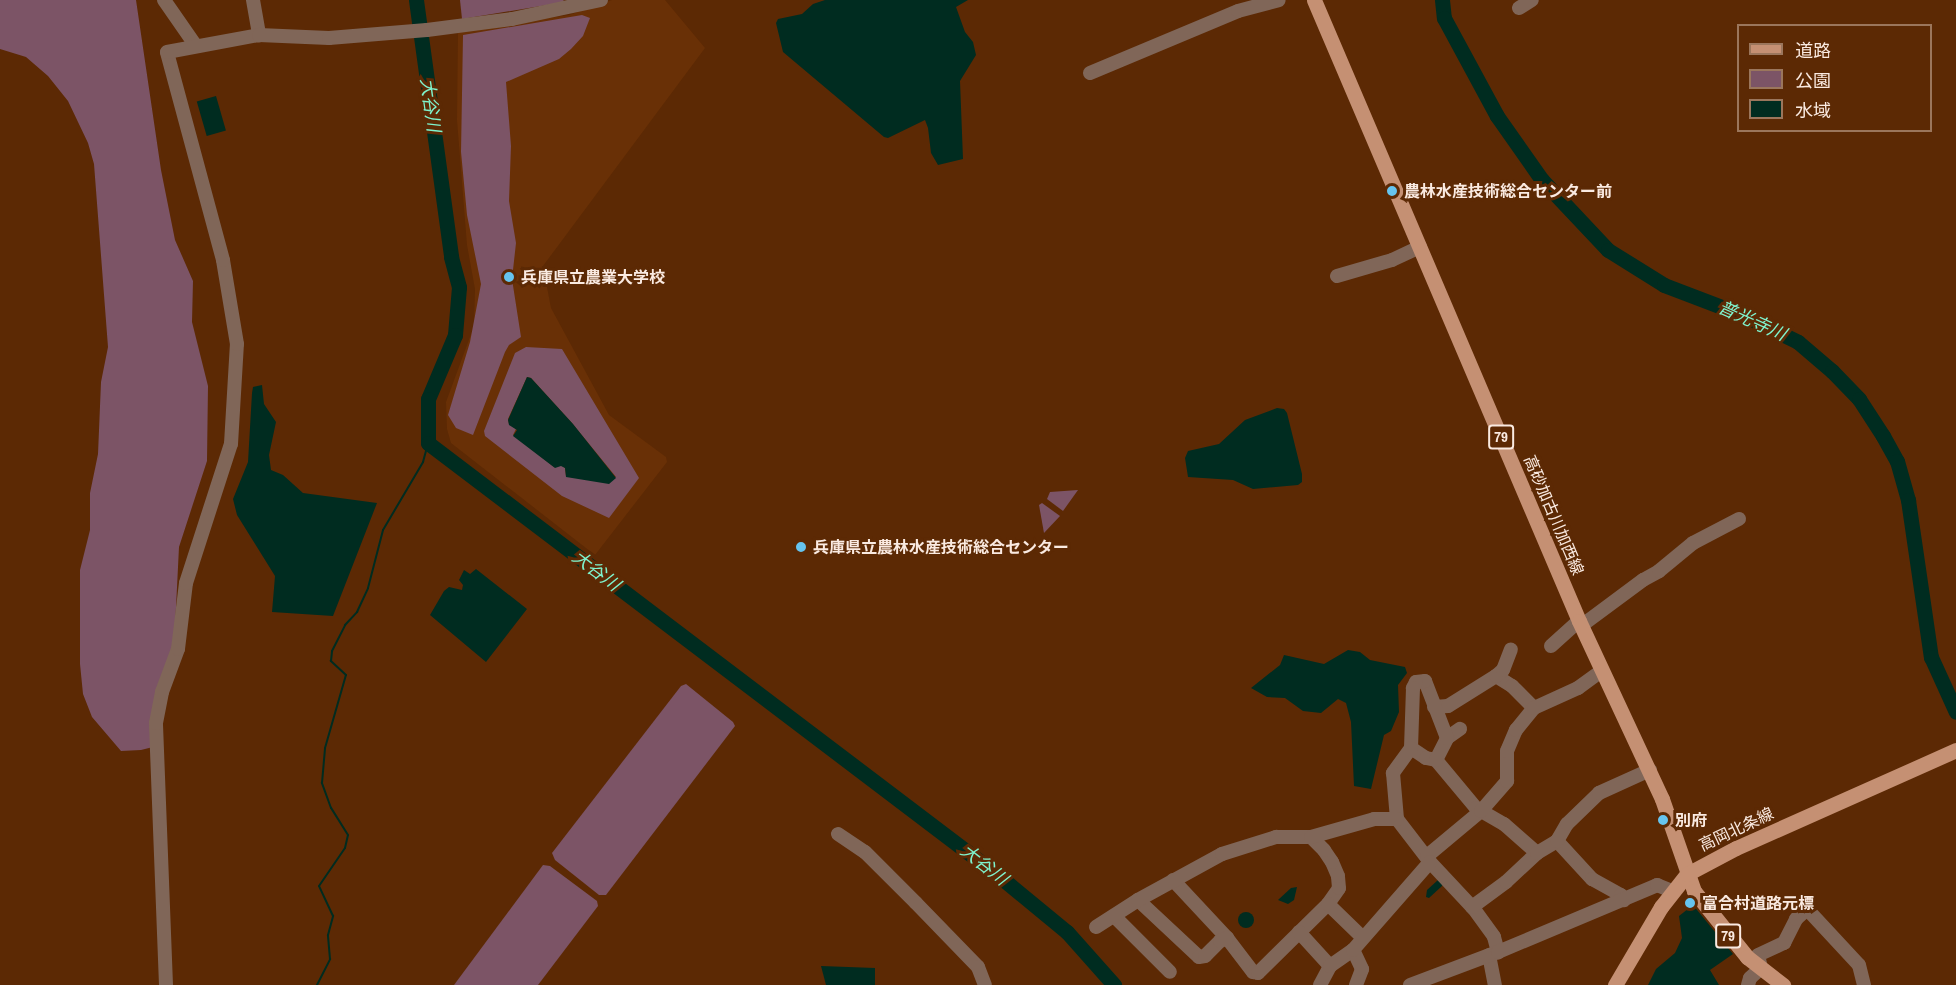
<!DOCTYPE html>
<meta charset="utf-8">
<style>
body{margin:0}
#map{position:relative;width:1956px;height:985px;overflow:hidden;background:#5c2904;font-family:"Archivo Narrow","Noto Sans JP",sans-serif}
div>[style]{position:absolute}
[style*='--x']{left:calc(var(--x)*1px);top:calc(var(--y)*1px);width:calc(var(--w)*1px);rotate:calc(var(--a)*1deg)}
.built>*{inset:0;background:#693006}
.green>*{inset:0;background:#7c5466}
.water>*{inset:0;background:#002c20;transform-origin:0 0}
.round{border-radius:50%}
.stream>*{height:2px;margin:-1px;padding:0 1px;transform-origin:1px;border-radius:1px;background:#002c20}
.river>*{height:15px;margin:-7.5px;padding:0 7.5px;transform-origin:7.5px;border-radius:7.5px;background:#002c20}
.minor>*{height:14px;margin:-7px;padding:0 7px;transform-origin:7px;border-radius:7px;background:#806658}
.major>*{height:15px;margin:-7.5px;padding:0 7.5px;transform-origin:7.5px;border-radius:7.5px;background:#c59073}
.dots>*{width:16px;height:16px;translate:-50% -50%;box-sizing:border-box;border:3px solid #5c2904;border-radius:50%}
span{translate:-50% -50%;white-space:nowrap;text-align:center;line-height:1.15;-webkit-text-stroke:6px #5c2904;paint-order:stroke}
.shield-label span{padding:2px 4px;background:#5c2904;border:2px solid;border-radius:4px;-webkit-text-stroke-width:0}
.shield-label{font-size:15px;color:#faeae1;font-weight:700}
.poi-label{font-size:16px;color:#faeae1;font-weight:700}
.left{translate:0 -50%;text-align:left}
.street-label{font-size:16px;color:#faeae1}
.water-label{font-size:18px;color:#7ff3cd;font-style:italic}
.legend{position:absolute;left:1737px;top:24px;width:195px;height:108px;box-sizing:border-box;background:#5c2904;border:2px solid #9b765c;margin:0;padding:8px 10px;list-style:none;font-size:18px;color:#faeae1}
.legend li{display:flex;align-items:center;gap:12px;height:30px}
.legend b{width:30px;border:2px solid #9b765c}
</style>
<div id="map">
<div class="built">
<div style="clip-path:polygon(612px 0,665px 0,705px 48px,543px 266px,551px 308px,609px 415px,666px 457px,667px 462px,595px 555px,451px 443px,447px 429px,446px 402px,474px 326px,475px 289px,467px 245px,457px 120px,458px 31px,569px 15px)"></div>
</div>
<div class="green">
<div style="clip-path:polygon(0 0,136px 0,161px 170px,175px 240px,193px 281px,192px 322px,208px 386px,207px 461px,179px 547px,174px 648px,153px 747px,141px 750px,121px 751px,92px 717px,83px 694px,80px 664px,80px 570px,90px 530px,90px 493px,98px 454px,101px 382px,108px 347px,94px 164px,88px 143px,68px 101px,48px 76px,26px 57px,0 49px)"></div>
<div style="clip-path:polygon(460px 0,563px 0,565px 2px,462px 19px)"></div>
<div style="clip-path:polygon(582px 15px,590px 18px,583px 36px,571px 49px,559px 59px,506px 82px,511px 146px,509px 201px,516px 243px,512px 279px,521px 337px,509px 345px,505px 352px,473px 435px,456px 428px,448px 415px,470px 342px,481px 284px,467px 215px,461px 152px,463px 35px)"></div>
<div style="clip-path:polygon(evenodd,526px 347px,562px 349px,639px 478px,609px 518px,562px 496px,485px 436px,484px 431px,515px 353px,526px 347px,527px 377px,531px 378px,572px 423px,616px 477px,566px 476px,565px 468px,561px 465px,554px 467px,513px 435px,516px 429px,509px 424px,508px 419px,527px 377px)"></div>
<div style="clip-path:polygon(1078px 490px,1063px 511px,1047px 499px,1050px 492px)"></div>
<div style="clip-path:polygon(1042px 503px,1060px 516px,1044px 533px,1039px 505px)"></div>
<div style="clip-path:polygon(686px 684px,733px 722px,735px 726px,606px 895px,599px 895px,555px 860px,552px 853px,681px 686px)"></div>
<div style="clip-path:polygon(543px 865px,550px 866px,597px 901px,598px 906px,538px 985px,454px 985px)"></div>
</div>
<div class="water">
<div style="clip-path:polygon(825px 0,968px 0,956px 7px,965px 32px,973px 42px,976px 55px,960px 81px,963px 159px,938px 165px,931px 153px,928px 128px,925px 120px,888px 138px,884px 137px,783px 52px,776px 23px,778px 19px,802px 14px,813px 4px)"></div>
<div style="left:216px;top:96px;width:36px;height:20px;rotate:74deg"></div>
<div style="clip-path:polygon(527px 377px,531px 378px,573px 424px,616px 478px,609px 484px,566px 477px,565px 468px,561px 466px,555px 468px,513px 436px,517px 430px,509px 425px,508px 420px)"></div>
<div style="clip-path:polygon(262px 385px,264px 404px,276px 422px,269px 455px,271px 470px,283px 475px,303px 493px,377px 503px,333px 616px,272px 612px,275px 576px,237px 515px,233px 499px,248px 462px,252px 393px,253px 387px)"></div>
<div style="clip-path:polygon(1277px 408px,1284px 409px,1287px 413px,1302px 474px,1302px 482px,1298px 485px,1253px 489px,1233px 480px,1188px 477px,1185px 458px,1188px 451px,1219px 444px,1245px 420px)"></div>
<div style="clip-path:polygon(476px 569px,527px 609px,486px 662px,430px 615px,444px 591px,449px 587px,462px 590px,463px 585px,459px 580px,464px 570px,470px 574px)"></div>
<div style="clip-path:polygon(1348px 650px,1360px 652px,1370px 660px,1405px 667px,1407px 673px,1398px 685px,1399px 712px,1391px 731px,1384px 735px,1371px 789px,1354px 786px,1351px 722px,1346px 703px,1338px 699px,1321px 713px,1303px 711px,1285px 698px,1267px 697px,1251px 688px,1280px 665px,1284px 655px,1324px 664px)"></div>
<div style="clip-path:polygon(1438px 880px,1443px 883px,1442px 886px,1429px 898px,1426px 897px,1427px 890px)"></div>
<div style="clip-path:polygon(1297px 887px,1294px 900px,1288px 904px,1278px 900px,1291px 888px)"></div>
<div style="clip-path:polygon(1693px 905px,1733px 954px,1710px 970px,1719px 985px,1648px 985px,1656px 969px,1675px 953px,1682px 938px,1679px 916px)"></div>
<div class="round" style="left:1238px;top:912px;width:16px;height:16px"></div>
<div style="clip-path:polygon(821px 966px,875px 968px,875px 985px,826px 985px)"></div>
</div>
<div class="stream">
<div style="--x:317;--y:985;--w:29;--a:-63"></div>
<div style="--x:330;--y:959;--w:24;--a:-95"></div>
<div style="--x:328;--y:935;--w:20;--a:-75"></div>
<div style="--x:333;--y:916;--w:33;--a:-115"></div>
<div style="--x:319;--y:886;--w:46;--a:-55.6"></div>
<div style="--x:345;--y:848;--w:13;--a:-77"></div>
<div style="--x:348;--y:835;--w:32;--a:-122"></div>
<div style="--x:331;--y:808;--w:27;--a:-110"></div>
<div style="--x:322;--y:783;--w:35;--a:-85"></div>
<div style="--x:325;--y:748;--w:76;--a:-74"></div>
<div style="--x:346;--y:675;--w:21;--a:-137"></div>
<div style="--x:331;--y:661;--w:10;--a:-84"></div>
<div style="--x:332;--y:651;--w:29;--a:-63"></div>
<div style="--x:345;--y:625;--w:18;--a:-47"></div>
<div style="--x:357;--y:612;--w:26;--a:-65"></div>
<div style="--x:368;--y:588;--w:60;--a:-75.5"></div>
<div style="--x:383;--y:530;--w:79;--a:-59.5"></div>
<div style="--x:423;--y:462;--w:20;--a:-75"></div>
</div>
<div class="river">
<div style="--x:416;--y:0;--w:259;--a:82.2"></div>
<div style="--x:451;--y:257;--w:31;--a:75"></div>
<div style="--x:459;--y:287;--w:48;--a:94.8"></div>
<div style="--x:455;--y:335;--w:69;--a:112.9"></div>
<div style="--x:428;--y:399;--w:44;--a:90"></div>
<div style="--x:428;--y:443;--w:717;--a:37.17"></div>
<div style="--x:999;--y:876;--w:88;--a:39.5"></div>
<div style="--x:1067;--y:932;--w:71;--a:48.4"></div>
<div style="--x:1442;--y:0;--w:18;--a:84"></div>
<div style="--x:1444;--y:18;--w:111;--a:61.6"></div>
<div style="--x:1497;--y:116;--w:78;--a:54.9"></div>
<div style="--x:1542;--y:180;--w:96;--a:46.7"></div>
<div style="--x:1608;--y:250;--w:66;--a:32"></div>
<div style="--x:1664;--y:285;--w:85;--a:20.8"></div>
<div style="--x:1743;--y:315;--w:61;--a:26.1"></div>
<div style="--x:1798;--y:342;--w:45;--a:40.5"></div>
<div style="--x:1832;--y:371;--w:39;--a:46"></div>
<div style="--x:1859;--y:399;--w:44;--a:57"></div>
<div style="--x:1883;--y:436;--w:29;--a:61"></div>
<div style="--x:1897;--y:461;--w:41;--a:74.2"></div>
<div style="--x:1908;--y:500;--w:159;--a:81.7"></div>
<div style="--x:1931;--y:657;--w:60;--a:65.6"></div>
</div>
<div class="minor">
<div style="--x:164;--y:0;--w:56;--a:55.2"></div>
<div style="--x:253;--y:0;--w:36;--a:80"></div>
<div style="--x:1519;--y:8;--w:15;--a:-32"></div>
<div style="--x:1090;--y:73;--w:160;--a:-22.7"></div>
<div style="--x:1238;--y:11;--w:42;--a:-15"></div>
<div style="--x:1337;--y:276;--w:57;--a:-16.2"></div>
<div style="--x:1392;--y:260;--w:31;--a:-25"></div>
<div style="--x:1581;--y:626;--w:77;--a:-36.6"></div>
<div style="--x:1643;--y:580;--w:18;--a:-29"></div>
<div style="--x:1659;--y:571;--w:44;--a:-39.5"></div>
<div style="--x:1693;--y:543;--w:52;--a:-27.6"></div>
<div style="--x:1551;--y:646;--w:38;--a:-42"></div>
<div style="--x:1496;--y:676;--w:19;--a:32"></div>
<div style="--x:1512;--y:686;--w:31;--a:45"></div>
<div style="--x:1434;--y:707;--w:14;--a:-4"></div>
<div style="--x:1448;--y:706;--w:57;--a:-32"></div>
<div style="--x:1496;--y:676;--w:9;--a:-41"></div>
<div style="--x:1503;--y:670;--w:22;--a:-69"></div>
<div style="--x:1447;--y:738;--w:16;--a:-35"></div>
<div style="--x:1411;--y:748;--w:18;--a:34"></div>
<div style="--x:1426;--y:758;--w:10;--a:11"></div>
<div style="--x:1436;--y:760;--w:62;--a:50.2"></div>
<div style="--x:1476;--y:808;--w:32;--a:30"></div>
<div style="--x:1504;--y:824;--w:44;--a:41.3"></div>
<div style="--x:1436;--y:760;--w:25;--a:-63"></div>
<div style="--x:1447;--y:738;--w:61;--a:-111.1"></div>
<div style="--x:1425;--y:681;--w:9;--a:174"></div>
<div style="--x:1416;--y:682;--w:7;--a:117"></div>
<div style="--x:1413;--y:688;--w:60;--a:91.9"></div>
<div style="--x:1411;--y:748;--w:31;--a:126"></div>
<div style="--x:1393;--y:773;--w:46;--a:85"></div>
<div style="--x:1397;--y:819;--w:54;--a:52.5"></div>
<div style="--x:1430;--y:862;--w:64;--a:46.9"></div>
<div style="--x:1474;--y:909;--w:34;--a:54"></div>
<div style="--x:1494;--y:937;--w:16;--a:75"></div>
<div style="--x:838;--y:834;--w:32;--a:34"></div>
<div style="--x:865;--y:852;--w:72;--a:45"></div>
<div style="--x:916;--y:903;--w:89;--a:45.9"></div>
<div style="--x:978;--y:967;--w:19;--a:69"></div>
<div style="--x:1557;--y:841;--w:52;--a:47.4"></div>
<div style="--x:1592;--y:879;--w:33;--a:29"></div>
<div style="--x:1621;--y:895;--w:6;--a:59"></div>
<div style="--x:1427;--y:856;--w:70;--a:-39.8"></div>
<div style="--x:1481;--y:811;--w:40;--a:-49"></div>
<div style="--x:1507;--y:781;--w:30;--a:-90"></div>
<div style="--x:1507;--y:751;--w:23;--a:-67"></div>
<div style="--x:1516;--y:730;--w:28;--a:-51"></div>
<div style="--x:1534;--y:708;--w:48;--a:-24.4"></div>
<div style="--x:1578;--y:688;--w:29;--a:-36"></div>
<div style="--x:1173;--y:880;--w:79;--a:47"></div>
<div style="--x:1227;--y:938;--w:43;--a:52.6"></div>
<div style="--x:1253;--y:972;--w:5;--a:11"></div>
<div style="--x:1258;--y:973;--w:98;--a:-44.6"></div>
<div style="--x:1328;--y:904;--w:19;--a:-55"></div>
<div style="--x:1339;--y:888;--w:12;--a:-95"></div>
<div style="--x:1338;--y:876;--w:15;--a:-113"></div>
<div style="--x:1332;--y:862;--w:14;--a:-124"></div>
<div style="--x:1324;--y:850;--w:18;--a:-135"></div>
<div style="--x:1138;--y:900;--w:83;--a:43.1"></div>
<div style="--x:1199;--y:957;--w:6;--a:-9"></div>
<div style="--x:1205;--y:956;--w:21;--a:-45"></div>
<div style="--x:1220;--y:941;--w:8;--a:-23"></div>
<div style="--x:1328;--y:904;--w:47;--a:44.1"></div>
<div style="--x:1472;--y:907;--w:42;--a:-36.3"></div>
<div style="--x:1506;--y:882;--w:42;--a:-43.1"></div>
<div style="--x:1537;--y:853;--w:23;--a:-31"></div>
<div style="--x:1557;--y:841;--w:20;--a:-60"></div>
<div style="--x:1567;--y:824;--w:45;--a:-44.1"></div>
<div style="--x:1599;--y:793;--w:56;--a:-24.3"></div>
<div style="--x:1114;--y:916;--w:79;--a:45"></div>
<div style="--x:1096;--y:927;--w:50;--a:-32.7"></div>
<div style="--x:1138;--y:900;--w:96;--a:-28.7"></div>
<div style="--x:1222;--y:854;--w:57;--a:-17.5"></div>
<div style="--x:1276;--y:837;--w:35;--a:0"></div>
<div style="--x:1311;--y:837;--w:66;--a:-15.9"></div>
<div style="--x:1374;--y:819;--w:23;--a:0"></div>
<div style="--x:1299;--y:932;--w:46;--a:47.6"></div>
<div style="--x:1489;--y:955;--w:31;--a:79"></div>
<div style="--x:166;--y:985;--w:262;--a:-92.2"></div>
<div style="--x:156;--y:723;--w:32;--a:-79"></div>
<div style="--x:162;--y:692;--w:46;--a:-69.6"></div>
<div style="--x:178;--y:649;--w:66;--a:-83.1"></div>
<div style="--x:186;--y:583;--w:146;--a:-72.1"></div>
<div style="--x:231;--y:444;--w:100;--a:-86.6"></div>
<div style="--x:237;--y:344;--w:85;--a:-99.5"></div>
<div style="--x:223;--y:260;--w:215;--a:-105.1"></div>
<div style="--x:167;--y:52;--w:94;--a:-10.5"></div>
<div style="--x:259;--y:35;--w:70;--a:2.5"></div>
<div style="--x:329;--y:38;--w:98;--a:-4.7"></div>
<div style="--x:427;--y:30;--w:86;--a:-7.4"></div>
<div style="--x:512;--y:19;--w:91;--a:-12.1"></div>
<div style="--x:1320;--y:985;--w:21;--a:-62"></div>
<div style="--x:1330;--y:966;--w:28;--a:-35"></div>
<div style="--x:1356;--y:985;--w:17;--a:-69"></div>
<div style="--x:1362;--y:969;--w:21;--a:-115"></div>
<div style="--x:1353;--y:950;--w:117;--a:-48.8"></div>
<div style="--x:1410;--y:985;--w:94;--a:-20.6"></div>
<div style="--x:1498;--y:952;--w:173;--a:-22.8"></div>
<div style="--x:1657;--y:885;--w:16;--a:22"></div>
<div style="--x:1748;--y:985;--w:7;--a:-74"></div>
<div style="--x:1750;--y:978;--w:15;--a:-42"></div>
<div style="--x:1761;--y:968;--w:13;--a:-103"></div>
<div style="--x:1758;--y:955;--w:29;--a:-25"></div>
<div style="--x:1784;--y:943;--w:27;--a:-63"></div>
<div style="--x:1796;--y:919;--w:15;--a:-42"></div>
<div style="--x:1807;--y:909;--w:76;--a:47.1"></div>
<div style="--x:1859;--y:965;--w:21;--a:76"></div>
</div>
<div class="major">
<div style="--x:1314;--y:0;--w:675;--a:66.89"></div>
<div style="--x:1579;--y:621;--w:196;--a:65"></div>
<div style="--x:1662;--y:799;--w:97;--a:70.8"></div>
<div style="--x:1694;--y:891;--w:85;--a:51.2"></div>
<div style="--x:1747;--y:957;--w:46;--a:37.9"></div>
<div style="--x:1615;--y:985;--w:91;--a:-59.5"></div>
<div style="--x:1661;--y:907;--w:42;--a:-51.8"></div>
<div style="--x:1687;--y:874;--w:55;--a:-28"></div>
<div style="--x:1736;--y:848;--w:241;--a:-24"></div>
</div>
<div class="dots">
<div style="left:1392px;top:191px;background:#66c4ef"></div>
<div style="left:509px;top:277px;background:#66c4ef"></div>
<div style="left:801px;top:547px;background:#66c4ef"></div>
<div style="left:1663px;top:820px;background:#66c4ef"></div>
<div style="left:1690px;top:903px;background:#66c4ef"></div>
</div>
<div class="shield-label">
<span style="left:1501px;top:437px">79</span>
<span style="left:1728px;top:936px">79</span>
</div>
<div class="poi-label">
<span class="left" style="left:1404px;top:191px">農林水産技術総合センター前</span>
<span class="left" style="left:521px;top:277px">兵庫県立農業大学校</span>
<span class="left" style="left:813px;top:547px">兵庫県立農林水産技術総合センター</span>
<span class="left" style="left:1675px;top:820px">別府</span>
<span class="left" style="left:1702px;top:903px">富合村道路元標</span>
</div>
<div class="street-label">
<span style="left:1554px;top:515px;rotate:67deg">高砂加古川加西線</span>
<span style="left:1736px;top:829px;rotate:-25deg">高岡北条線</span>
</div>
<div class="water-label">
<span style="left:430px;top:105px;rotate:82deg">大谷川</span>
<span style="left:1752px;top:321px;rotate:24deg">普光寺川</span>
<span style="left:596px;top:571px;rotate:37deg">大谷川</span>
<span style="left:984px;top:865px;rotate:38deg">大谷川</span>
</div>
<ul class="legend">
<li><b style="height:8px;background:#c59073"></b>道路</li>
<li><b style="height:16px;background:#7c5466"></b>公園</li>
<li><b style="height:16px;background:#002c20"></b>水域</li>
</ul>
</div>
